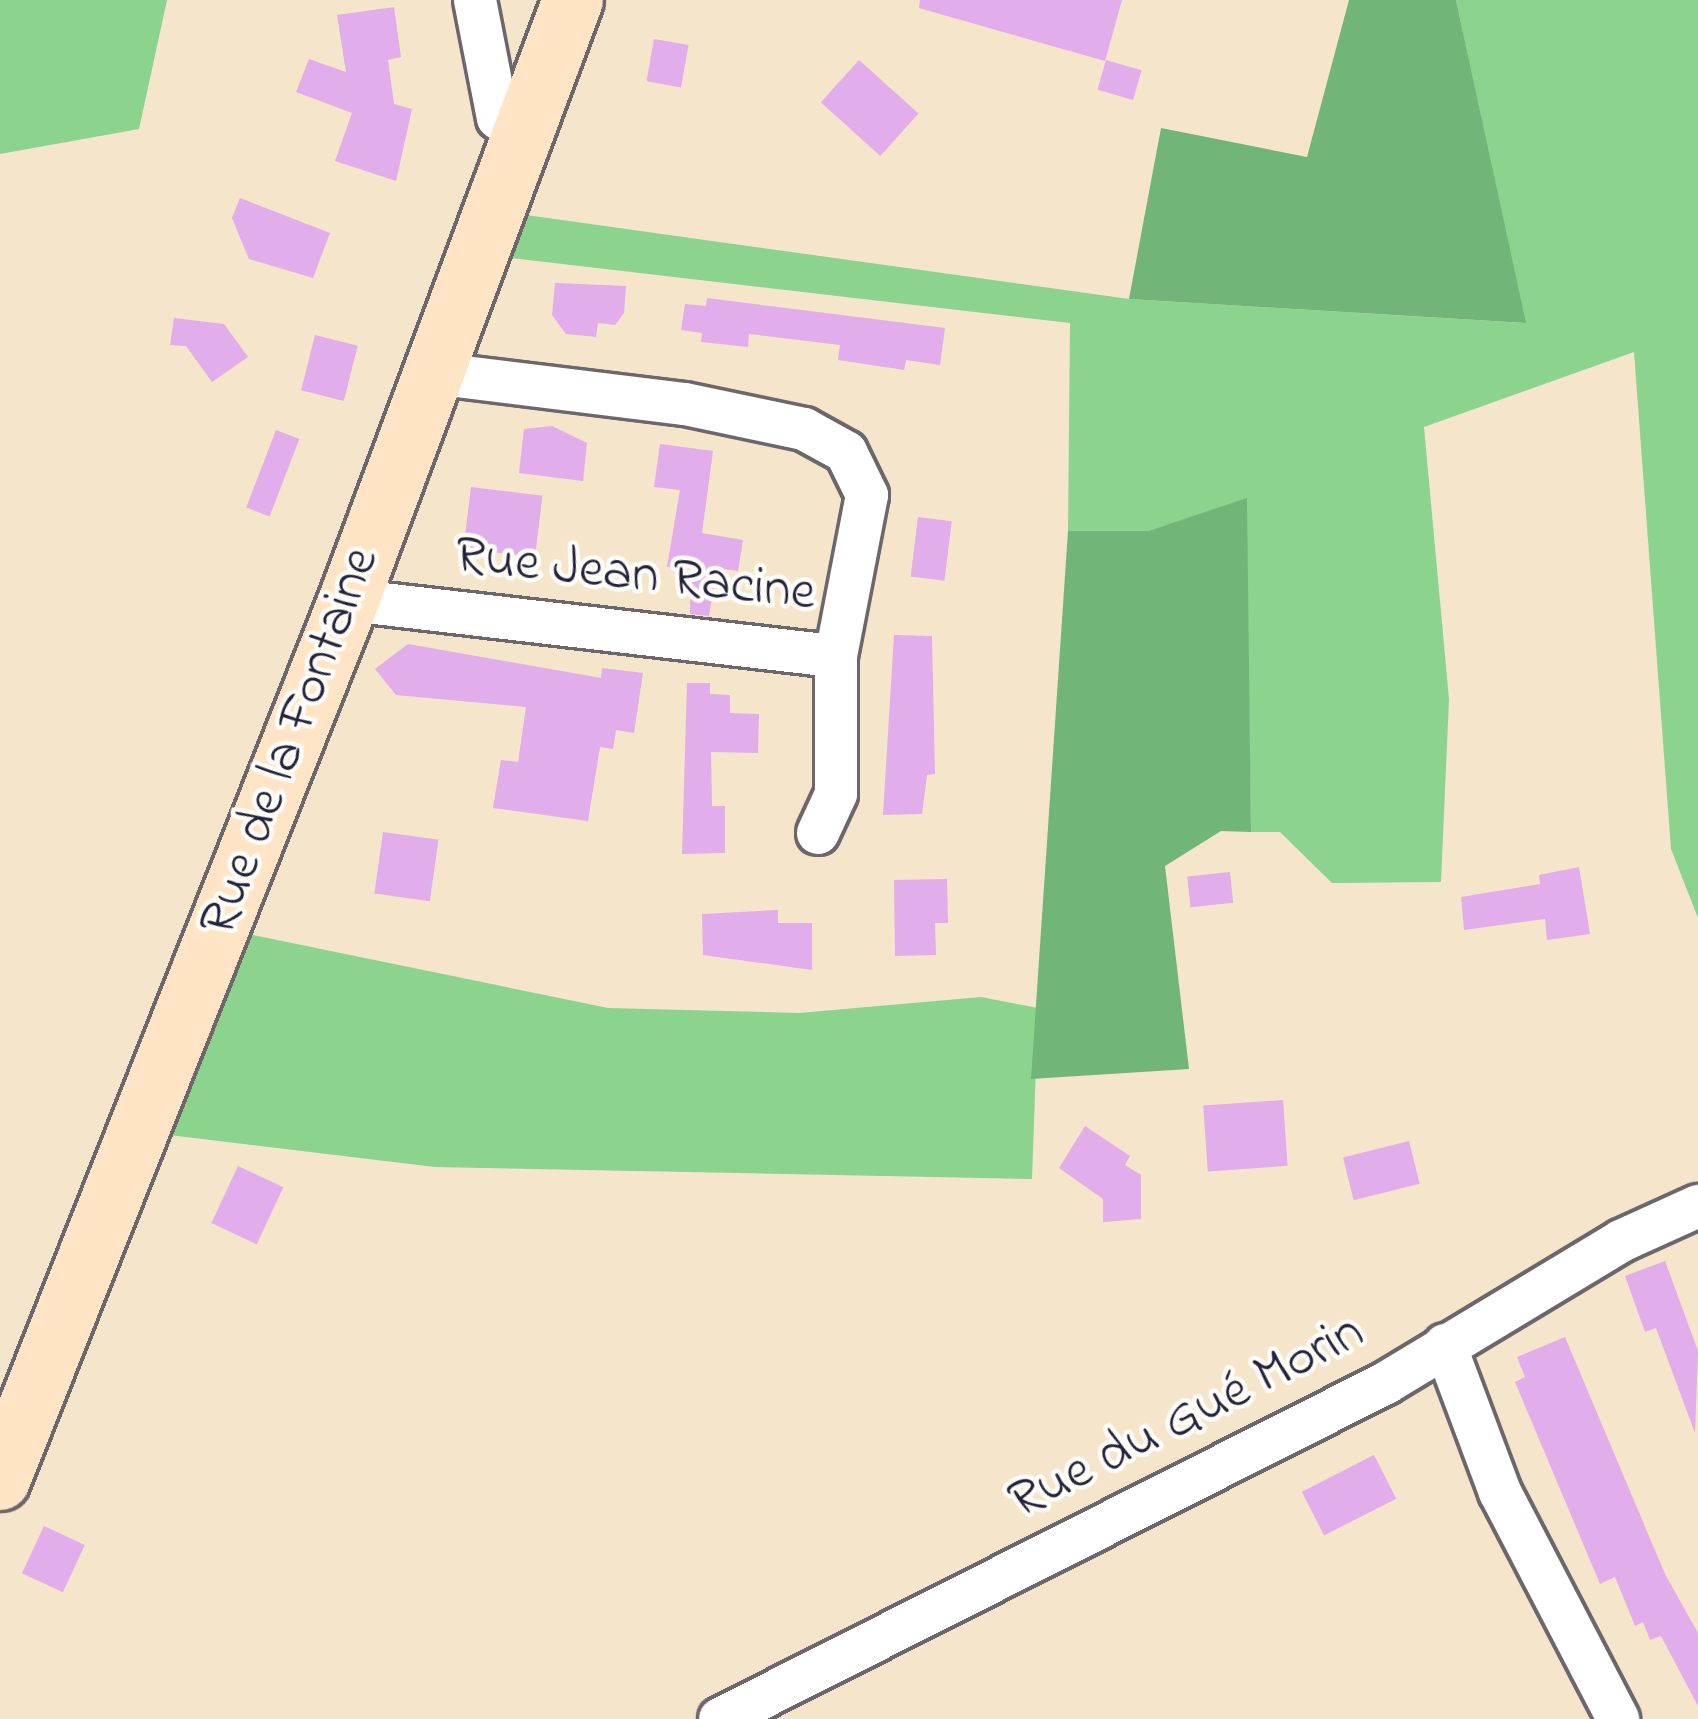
<!DOCTYPE html>
<meta charset="utf-8">
<style>
body{margin:0}
#map{position:relative;width:1698px;height:1719px;overflow:hidden;background:#f4e5cb;font-family:"Indie Flower",sans-serif}
div>[style]{position:absolute}
[style*='--x']{left:calc(var(--x)*1px);top:calc(var(--y)*1px);width:calc(var(--w)*1px);rotate:calc(var(--a)*1deg)}
.green>*{inset:0;background:#8cd38e}
.forest>*{inset:0;background:#71b579}
.building>*{inset:0;background:#e1adeb;transform-origin:0 0}
.roads{filter:drop-shadow(3px 0 #6c666d) drop-shadow(-3px 0 #6c666d) drop-shadow(0 3px #6c666d) drop-shadow(0 -3px #6c666d)}
.street>*{height:42px;margin:-21px;padding:0 21px;transform-origin:21px;border-radius:21px;background:#fff}
.secondary>*{height:60px;margin:-30px;padding:0 30px;transform-origin:30px;border-radius:30px;background:#ffe4c6}
span{translate:-50% -50%;white-space:nowrap;text-align:center;line-height:1.15;-webkit-text-stroke:9px #fdfcf7;paint-order:stroke}
.street-label{font-size:54px;color:#22223b}
</style>
<div id="map">
<div class="green">
<div style="clip-path:polygon(0 0,167px 0,139px 129px,0 154px)"></div>
<div style="clip-path:polygon(1456px 0,1698px 0,1698px 918px,1671px 849px,1634px 352px,1424px 427px,1449px 699px,1441px 882px,1332px 883px,1280px 832px,1251px 832px,1246px 499px,1148px 531px,1068px 531px,1070px 323px,511px 258px,526px 215px,1129px 299px,1525px 323px)"></div>
<div style="clip-path:polygon(229px 930px,608px 1008px,799px 1013px,981px 997px,1038px 1008px,1032px 1179px,435px 1167px,169px 1135px,160px 1114px)"></div>
</div>
<div class="forest">
<div style="clip-path:polygon(1349px 0,1456px 0,1526px 323px,1129px 299px,1161px 128px,1307px 157px)"></div>
<div style="clip-path:polygon(1247px 498px,1251px 832px,1221px 831px,1165px 866px,1189px 1069px,1031px 1079px,1068px 531px,1148px 531px)"></div>
</div>
<div class="building">
<div style="clip-path:polygon(920px 0,1122px 0,1105px 61px,919px 8px)"></div>
<div style="clip-path:polygon(394px 7px,401px 57px,388px 60px,394px 104px,412px 109px,396px 181px,335px 161px,352px 113px,296px 92px,309px 59px,346px 72px,337px 15px)"></div>
<div style="left:654px;top:39px;width:35px;height:43px;rotate:10deg"></div>
<div style="left:859px;top:60px;width:80px;height:57px;rotate:42deg"></div>
<div style="left:1106px;top:60px;width:37px;height:31px;rotate:16deg"></div>
<div style="clip-path:polygon(240px 198px,330px 233px,313px 278px,249px 259px,232px 218px)"></div>
<div style="clip-path:polygon(555px 283px,626px 286px,624px 313px,615px 325px,598px 323px,596px 337px,566px 334px,552px 315px)"></div>
<div style="clip-path:polygon(707px 298px,945px 328px,940px 365px,906px 360px,904px 370px,838px 360px,840px 345px,749px 334px,748px 347px,701px 342px,702px 333px,681px 330px,685px 304px,706px 306px)"></div>
<div style="clip-path:polygon(174px 318px,224px 324px,248px 357px,212px 382px,186px 346px,170px 345px)"></div>
<div style="left:315px;top:335px;width:44px;height:57px;rotate:14deg"></div>
<div style="clip-path:polygon(552px 426px,587px 443px,583px 481px,519px 473px,524px 429px)"></div>
<div style="left:276px;top:430px;width:25px;height:83px;rotate:21deg"></div>
<div style="clip-path:polygon(660px 444px,713px 451px,702px 533px,743px 540px,738px 571px,717px 568px,709px 616px,690px 614px,691px 569px,667px 567px,680px 490px,654px 487px)"></div>
<div style="left:471px;top:487px;width:72px;height:62px;rotate:7deg"></div>
<div style="left:918px;top:517px;width:34px;height:60px;rotate:7deg"></div>
<div style="clip-path:polygon(894px 635px,932px 636px,935px 774px,927px 775px,922px 814px,883px 815px)"></div>
<div style="clip-path:polygon(408px 644px,601px 678px,602px 668px,643px 673px,634px 733px,616px 730px,613px 749px,600px 747px,588px 821px,493px 808px,501px 760px,518px 762px,526px 707px,396px 695px,375px 669px)"></div>
<div style="clip-path:polygon(687px 683px,710px 683px,710px 694px,730px 695px,730px 713px,759px 714px,758px 753px,711px 752px,712px 806px,725px 806px,725px 853px,682px 854px)"></div>
<div style="left:383px;top:832px;width:56px;height:62px;rotate:8deg"></div>
<div style="clip-path:polygon(1579px 867px,1590px 934px,1547px 940px,1545px 919px,1464px 930px,1461px 897px,1540px 884px,1539px 875px)"></div>
<div style="left:1230px;top:872px;width:31px;height:43px;rotate:84deg"></div>
<div style="clip-path:polygon(947px 879px,948px 923px,935px 923px,936px 955px,895px 956px,894px 880px)"></div>
<div style="clip-path:polygon(778px 910px,778px 923px,812px 923px,812px 970px,703px 955px,702px 914px)"></div>
<div style="left:1283px;top:1100px;width:66px;height:80px;rotate:86deg"></div>
<div style="clip-path:polygon(1085px 1126px,1130px 1156px,1125px 1165px,1141px 1175px,1141px 1219px,1103px 1222px,1103px 1199px,1059px 1168px)"></div>
<div style="left:1409px;top:1141px;width:44px;height:68px;rotate:76deg"></div>
<div style="left:238px;top:1166px;width:50px;height:63px;rotate:25deg"></div>
<div style="clip-path:polygon(1665px 1261px,1698px 1351px,1695px 1433px,1656px 1328px,1645px 1332px,1625px 1276px)"></div>
<div style="clip-path:polygon(1565px 1337px,1665px 1574px,1698px 1633px,1698px 1706px,1661px 1636px,1650px 1640px,1643px 1622px,1635px 1626px,1615px 1577px,1600px 1584px,1515px 1382px,1525px 1377px,1517px 1357px)"></div>
<div style="left:1374px;top:1455px;width:49px;height:81px;rotate:63deg"></div>
<div style="left:44px;top:1526px;width:45px;height:52px;rotate:25deg"></div>
</div>
<div class="roads">
<div class="street">
<div style="--x:475;--y:0;--w:120;--a:79"></div>
<div style="--x:498;--y:118;--w:27;--a:36"></div>
<div style="--x:432;--y:373;--w:255;--a:7"></div>
<div style="--x:685;--y:404;--w:122;--a:11.9"></div>
<div style="--x:804;--y:429;--w:48;--a:28.7"></div>
<div style="--x:846;--y:452;--w:48;--a:64"></div>
<div style="--x:867;--y:495;--w:164;--a:100.9"></div>
<div style="--x:836;--y:656;--w:138;--a:90"></div>
<div style="--x:836;--y:794;--w:43;--a:114.8"></div>
<div style="--x:349;--y:600;--w:490;--a:6.6"></div>
<div style="--x:1445;--y:1345;--w:157;--a:69.5"></div>
<div style="--x:1500;--y:1492;--w:256;--a:62.5"></div>
<div style="--x:720;--y:1719;--w:746;--a:-26.77"></div>
<div style="--x:1386;--y:1383;--w:275;--a:-31.1"></div>
<div style="--x:1621;--y:1241;--w:85;--a:-24.4"></div>
</div>
<div class="secondary">
<div style="--x:0;--y:1480;--w:947;--a:-68.37"></div>
<div style="--x:349;--y:600;--w:640;--a:-69.53"></div>
</div>
</div>
<div class="street-label">
<span style="left:635px;top:576px;rotate:6deg">Rue Jean Racine</span>
<span style="left:291px;top:742px;rotate:-69deg">Rue de la Fontaine</span>
<span style="left:1187px;top:1418px;rotate:-27deg">Rue du Gué Morin</span>
</div>
</div>
